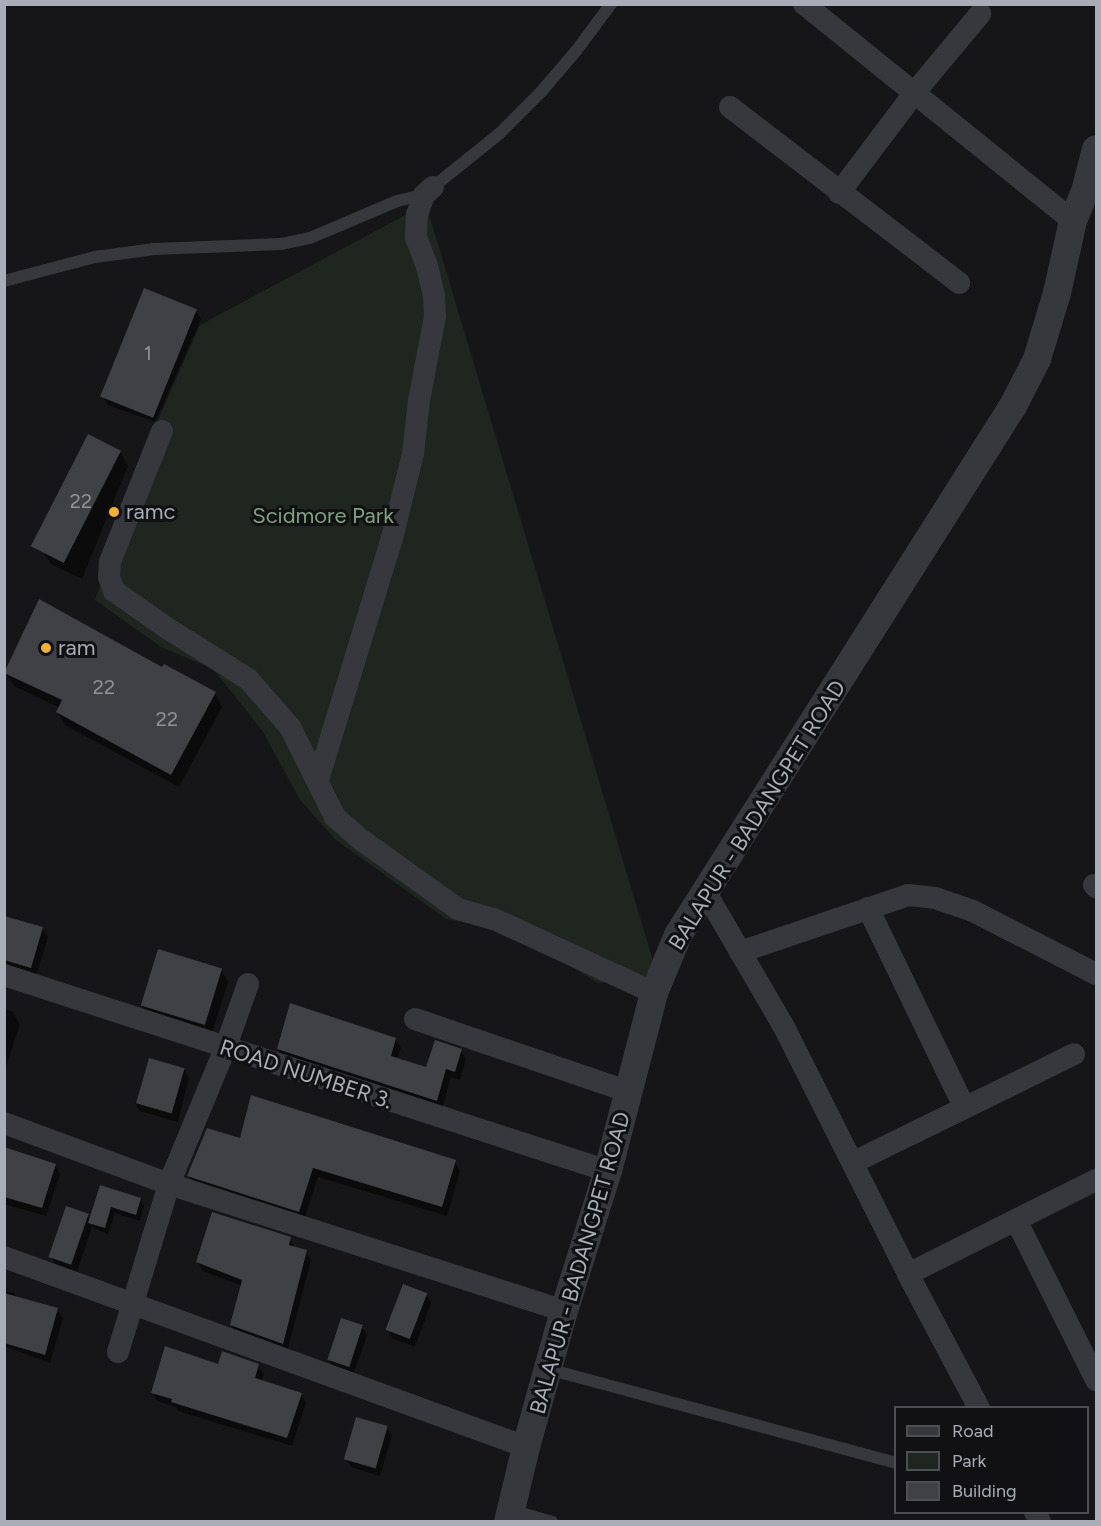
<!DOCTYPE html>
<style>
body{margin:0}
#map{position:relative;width:1101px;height:1526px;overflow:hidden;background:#161618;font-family:Figtree,sans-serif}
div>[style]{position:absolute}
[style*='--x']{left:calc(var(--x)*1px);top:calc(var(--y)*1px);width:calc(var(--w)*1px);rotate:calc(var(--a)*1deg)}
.green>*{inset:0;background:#1e261f}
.shadow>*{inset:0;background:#0007}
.building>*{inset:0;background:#404145;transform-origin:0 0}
.service>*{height:12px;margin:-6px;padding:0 6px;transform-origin:6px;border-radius:6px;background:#37383d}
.minor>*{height:22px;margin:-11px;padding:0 11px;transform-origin:11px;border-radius:11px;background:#37383d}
.tertiary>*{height:28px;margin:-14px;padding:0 14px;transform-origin:14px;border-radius:14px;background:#37383d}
.dots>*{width:16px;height:16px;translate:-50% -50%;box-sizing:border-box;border:3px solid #111113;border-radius:50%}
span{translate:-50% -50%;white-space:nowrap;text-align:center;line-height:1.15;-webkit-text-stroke:6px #111113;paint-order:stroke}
.number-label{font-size:20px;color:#8e929b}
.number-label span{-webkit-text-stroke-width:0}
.poi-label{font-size:22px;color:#a8adb8}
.left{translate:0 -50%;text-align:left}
.park-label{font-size:22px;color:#7fa381}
.street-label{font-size:22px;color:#a8adb8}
.frame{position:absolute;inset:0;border:6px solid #a8adb8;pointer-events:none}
.legend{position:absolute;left:894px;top:1406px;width:195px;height:108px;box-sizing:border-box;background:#111113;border:2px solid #4d4f55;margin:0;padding:8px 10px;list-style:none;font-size:18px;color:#a8adb8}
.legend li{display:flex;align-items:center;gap:12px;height:30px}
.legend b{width:30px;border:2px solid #4d4f55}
</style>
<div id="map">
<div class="green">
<div style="clip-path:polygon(426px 204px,657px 974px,598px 983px,513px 931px,446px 919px,336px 840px,300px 800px,262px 730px,213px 669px,161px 647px,95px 600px,153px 431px,200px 325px)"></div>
</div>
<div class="shadow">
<div style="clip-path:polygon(196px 311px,201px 319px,155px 422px,108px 405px,103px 397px)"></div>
<div style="clip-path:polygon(120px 452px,128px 466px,82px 579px,51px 564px,43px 551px)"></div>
<div style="clip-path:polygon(163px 669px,215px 693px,222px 707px,179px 787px,65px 725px,57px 712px,60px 708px,14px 686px,6px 673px)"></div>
<div style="clip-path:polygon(4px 924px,42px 929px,48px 937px,36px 976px,4px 967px)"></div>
<div style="clip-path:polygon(221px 970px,228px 982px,211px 1036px,149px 1017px,142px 1005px)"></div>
<div style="clip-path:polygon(4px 1009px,12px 1011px,20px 1024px,6px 1068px)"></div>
<div style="clip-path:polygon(395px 1039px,401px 1048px,397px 1059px,427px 1068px,461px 1051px,466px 1059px,460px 1080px,451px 1077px,442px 1109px,284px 1058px,278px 1049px)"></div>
<div style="clip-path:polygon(184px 1069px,189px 1078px,178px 1122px,140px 1111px,135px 1103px)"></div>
<div style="clip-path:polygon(241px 1140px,455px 1162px,460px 1171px,447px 1216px,318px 1177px,304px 1220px,194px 1185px,189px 1176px)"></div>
<div style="clip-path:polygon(4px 1149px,55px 1165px,60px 1174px,46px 1216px,4px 1204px)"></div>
<div style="clip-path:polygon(101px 1187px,140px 1199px,144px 1206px,140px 1221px,115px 1213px,108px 1234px,92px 1227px,77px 1272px,56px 1266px,51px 1257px,88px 1215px,90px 1220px)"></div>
<div style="clip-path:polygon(290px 1239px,295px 1248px,306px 1252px,311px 1260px,287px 1352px,236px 1333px,231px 1325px,242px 1286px,203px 1271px,198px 1262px)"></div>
<div style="clip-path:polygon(4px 1291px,14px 1293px,17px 1298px,57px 1310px,63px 1318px,50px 1363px,4px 1346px)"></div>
<div style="clip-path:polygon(426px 1294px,431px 1303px,415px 1347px,393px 1339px,388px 1330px)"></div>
<div style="clip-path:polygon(362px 1327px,367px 1335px,353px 1376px,334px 1369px,329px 1360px)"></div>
<div style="clip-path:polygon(219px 1366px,258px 1366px,264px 1374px,261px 1382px,301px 1394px,306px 1403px,292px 1446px,178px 1411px,176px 1407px,157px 1401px,152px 1392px)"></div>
<div style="clip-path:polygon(387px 1427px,392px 1436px,380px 1476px,351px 1467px,345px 1458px)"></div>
</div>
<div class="building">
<div style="left:144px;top:288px;width:57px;height:117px;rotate:22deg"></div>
<div style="left:88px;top:434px;width:37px;height:126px;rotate:27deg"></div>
<div style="clip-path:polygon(39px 599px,162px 667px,164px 664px,216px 692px,171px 775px,56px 712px,62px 700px,4px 673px)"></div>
<div style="clip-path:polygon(4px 916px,43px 927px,31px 968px,4px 960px)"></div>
<div style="left:158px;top:949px;width:67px;height:59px;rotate:17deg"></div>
<div style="clip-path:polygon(290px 1003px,396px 1038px,391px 1056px,426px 1067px,435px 1040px,462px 1049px,455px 1072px,446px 1069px,437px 1101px,277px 1049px)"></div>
<div style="left:149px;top:1058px;width:37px;height:47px;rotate:16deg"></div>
<div style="clip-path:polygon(251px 1095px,456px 1160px,442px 1207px,313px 1168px,299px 1212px,187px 1176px,207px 1128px,240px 1138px)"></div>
<div style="clip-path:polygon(4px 1147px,56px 1164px,42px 1208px,4px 1197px)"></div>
<div style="clip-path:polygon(100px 1185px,141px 1198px,136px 1215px,111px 1207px,105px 1228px,88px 1223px)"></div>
<div style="left:66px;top:1206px;width:24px;height:54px;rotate:19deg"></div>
<div style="clip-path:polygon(212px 1212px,291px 1237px,289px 1245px,307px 1250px,283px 1344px,230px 1325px,242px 1280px,196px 1262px)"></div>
<div style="left:403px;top:1284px;width:26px;height:49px;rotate:21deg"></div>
<div style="clip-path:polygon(4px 1293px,58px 1308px,45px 1355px,4px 1343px)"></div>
<div style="left:341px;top:1318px;width:23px;height:44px;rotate:18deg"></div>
<div style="clip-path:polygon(165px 1346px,218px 1364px,222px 1351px,259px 1364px,255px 1378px,302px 1393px,287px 1438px,171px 1402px,172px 1399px,151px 1393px)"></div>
<div style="left:356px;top:1417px;width:33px;height:44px;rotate:16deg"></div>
</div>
<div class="service">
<div style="--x:433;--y:187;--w:85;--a:-38.8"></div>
<div style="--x:499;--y:134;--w:59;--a:-45"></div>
<div style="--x:541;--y:92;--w:54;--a:-49.5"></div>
<div style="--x:576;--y:51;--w:59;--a:-53.3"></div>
<div style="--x:4;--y:281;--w:94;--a:-14.8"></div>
<div style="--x:95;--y:257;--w:60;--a:-7.7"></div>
<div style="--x:154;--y:249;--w:127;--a:-2.3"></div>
<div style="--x:281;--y:244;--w:30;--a:-12"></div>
<div style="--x:310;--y:238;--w:95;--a:-23"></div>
<div style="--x:397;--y:201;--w:28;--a:-13"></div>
<div style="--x:548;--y:1369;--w:360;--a:15.1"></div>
<div style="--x:511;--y:1510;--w:43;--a:16.3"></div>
</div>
<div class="minor">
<div style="--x:804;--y:4;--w:346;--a:38.9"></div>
<div style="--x:730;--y:107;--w:289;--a:37.5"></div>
<div style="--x:839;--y:193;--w:126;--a:-53"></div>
<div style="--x:915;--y:92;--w:102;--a:-50.2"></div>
<div style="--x:162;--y:431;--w:141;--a:111.7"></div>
<div style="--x:110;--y:562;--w:15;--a:94"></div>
<div style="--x:109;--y:577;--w:15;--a:70"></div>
<div style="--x:114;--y:591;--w:65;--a:34.9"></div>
<div style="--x:167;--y:628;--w:96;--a:32.2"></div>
<div style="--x:248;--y:679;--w:64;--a:48.8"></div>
<div style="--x:290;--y:727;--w:101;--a:63.4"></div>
<div style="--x:335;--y:817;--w:37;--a:41"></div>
<div style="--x:363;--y:841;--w:117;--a:35.6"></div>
<div style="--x:458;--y:909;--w:37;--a:16"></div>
<div style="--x:494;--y:919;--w:176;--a:24.8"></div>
<div style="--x:318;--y:780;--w:253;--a:-73"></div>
<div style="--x:392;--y:538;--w:87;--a:-76"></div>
<div style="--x:413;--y:454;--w:53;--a:-83.5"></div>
<div style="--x:419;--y:401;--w:86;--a:-79.3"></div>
<div style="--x:435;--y:316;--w:20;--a:-93"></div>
<div style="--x:434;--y:296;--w:31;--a:-103"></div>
<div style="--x:427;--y:266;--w:30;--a:-111"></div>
<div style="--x:416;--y:238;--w:23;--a:-88"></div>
<div style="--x:417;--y:215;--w:21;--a:-71"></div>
<div style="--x:424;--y:195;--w:12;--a:-42"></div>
<div style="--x:1094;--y:885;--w:3;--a:45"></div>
<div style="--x:706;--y:893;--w:155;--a:59.8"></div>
<div style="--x:784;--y:1027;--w:276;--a:63.3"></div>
<div style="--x:908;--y:1274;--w:152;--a:62.1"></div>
<div style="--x:868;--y:908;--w:221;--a:64.2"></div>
<div style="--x:740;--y:952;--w:177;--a:-18.7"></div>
<div style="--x:908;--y:895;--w:27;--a:6"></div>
<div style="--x:935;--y:898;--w:40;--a:18.9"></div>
<div style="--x:973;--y:911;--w:138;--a:27.1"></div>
<div style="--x:4;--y:975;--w:635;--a:17.98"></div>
<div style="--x:415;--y:1019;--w:227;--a:18.8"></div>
<div style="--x:4;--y:1123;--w:176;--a:20.3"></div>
<div style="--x:169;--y:1184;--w:415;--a:17.8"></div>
<div style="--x:854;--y:1162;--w:245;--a:-26.1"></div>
<div style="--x:1016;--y:1220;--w:179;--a:63.4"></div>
<div style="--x:4;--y:1257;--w:556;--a:20"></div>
<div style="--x:908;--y:1274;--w:210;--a:-26.6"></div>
<div style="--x:118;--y:1352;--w:176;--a:-73.1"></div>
<div style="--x:169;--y:1184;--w:146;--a:-67.5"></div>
<div style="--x:225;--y:1049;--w:69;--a:-70.5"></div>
<div style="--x:1035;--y:1512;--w:11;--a:63"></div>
</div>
<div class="tertiary">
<div style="--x:508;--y:1522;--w:77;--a:-76.5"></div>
<div style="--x:526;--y:1447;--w:141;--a:-74.4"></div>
<div style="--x:564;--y:1311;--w:147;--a:-72.6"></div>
<div style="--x:608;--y:1171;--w:184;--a:-75.5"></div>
<div style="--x:654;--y:993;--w:63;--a:-67.5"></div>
<div style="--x:678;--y:935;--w:626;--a:-57.66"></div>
<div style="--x:1013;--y:406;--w:53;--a:-62.9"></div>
<div style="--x:1037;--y:359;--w:69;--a:-73.1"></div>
<div style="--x:1057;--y:293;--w:74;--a:-77.5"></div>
<div style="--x:1073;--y:221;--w:35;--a:-68"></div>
<div style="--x:1086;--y:188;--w:40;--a:-75.6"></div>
</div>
<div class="dots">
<div style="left:114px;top:512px;background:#f2b134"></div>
<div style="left:46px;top:648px;background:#f2b134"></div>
</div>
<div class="number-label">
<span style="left:148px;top:353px">1</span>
<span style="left:81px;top:501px">22</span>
<span style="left:104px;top:687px">22</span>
<span style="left:167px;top:719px">22</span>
</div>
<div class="poi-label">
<span class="left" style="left:126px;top:512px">ramc</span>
<span class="left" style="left:58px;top:648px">ram</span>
</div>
<div class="park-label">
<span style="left:323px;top:516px">Scidmore Park</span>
</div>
<div class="street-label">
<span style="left:757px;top:815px;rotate:-58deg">BALAPUR - BADANGPET ROAD</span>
<span style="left:306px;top:1074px;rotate:18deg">ROAD NUMBER 3.</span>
<span style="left:580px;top:1263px;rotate:-74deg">BALAPUR - BADANGPET ROAD</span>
</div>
<div class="frame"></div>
<ul class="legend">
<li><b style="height:8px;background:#37383d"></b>Road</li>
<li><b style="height:16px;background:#1e261f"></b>Park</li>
<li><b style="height:16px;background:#404145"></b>Building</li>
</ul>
</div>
